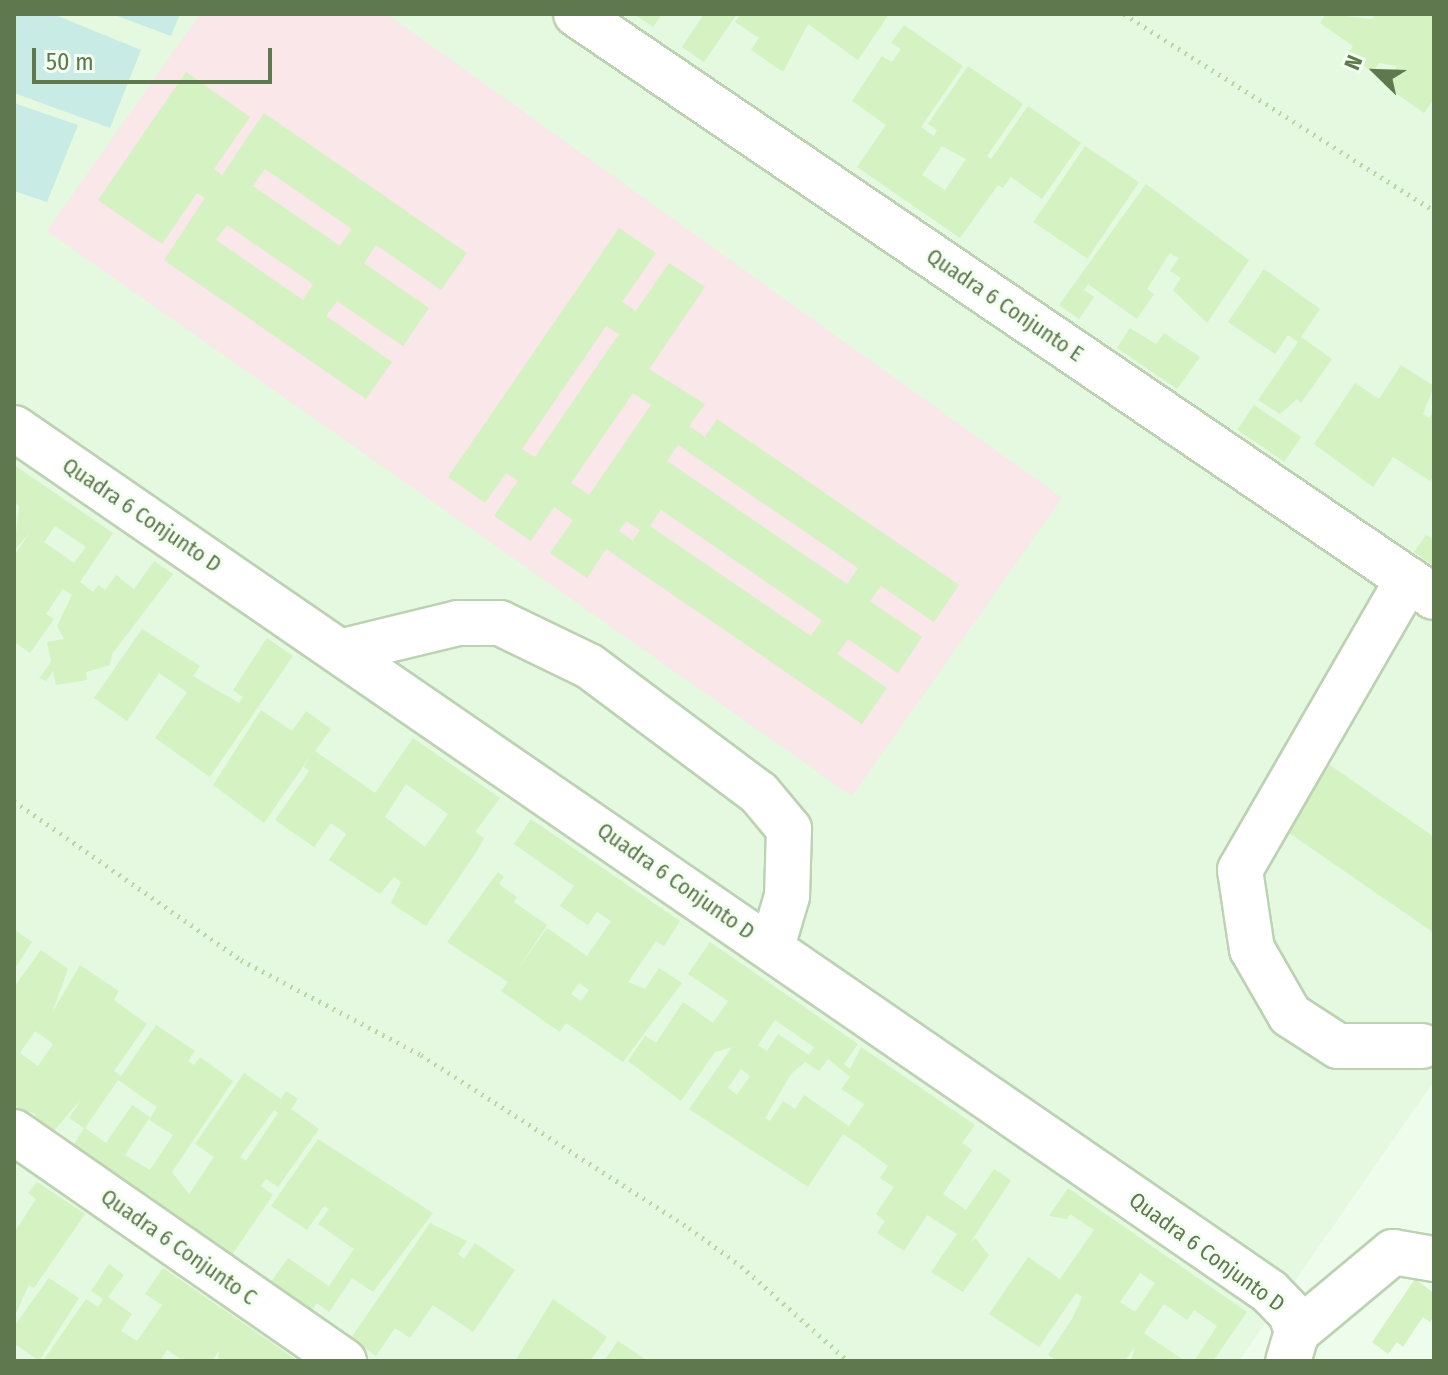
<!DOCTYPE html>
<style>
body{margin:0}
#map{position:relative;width:1448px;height:1375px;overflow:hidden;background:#edfceb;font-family:"Fira Sans Condensed",sans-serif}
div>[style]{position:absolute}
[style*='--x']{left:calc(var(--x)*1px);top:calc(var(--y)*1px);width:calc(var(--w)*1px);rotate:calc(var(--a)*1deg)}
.residential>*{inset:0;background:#e4f9df}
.education>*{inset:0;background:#f9e7e9}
.green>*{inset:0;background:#c8ebe5}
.building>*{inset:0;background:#d4f2c2;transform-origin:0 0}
.path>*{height:5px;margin-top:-2.5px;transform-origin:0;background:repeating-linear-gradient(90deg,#b8d7a5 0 2px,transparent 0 8px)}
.roads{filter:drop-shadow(2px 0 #bcd2b2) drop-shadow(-2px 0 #bcd2b2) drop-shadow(0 2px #bcd2b2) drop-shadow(0 -2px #bcd2b2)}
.minor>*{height:44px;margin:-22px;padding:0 22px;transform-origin:22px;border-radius:22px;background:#fff}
span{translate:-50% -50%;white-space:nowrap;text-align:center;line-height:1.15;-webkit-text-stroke:6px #f3fff1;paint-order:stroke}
.street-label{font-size:22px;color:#5f784d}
.frame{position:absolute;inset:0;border:16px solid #5f784d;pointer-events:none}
.north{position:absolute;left:1336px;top:32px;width:80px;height:80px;-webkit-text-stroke:6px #f3fff1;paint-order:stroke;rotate:293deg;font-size:22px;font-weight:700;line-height:32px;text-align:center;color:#5f784d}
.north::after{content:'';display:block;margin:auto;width:28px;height:36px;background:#5f784d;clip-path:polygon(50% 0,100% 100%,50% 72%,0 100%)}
.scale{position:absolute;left:32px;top:48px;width:240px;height:36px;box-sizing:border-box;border:4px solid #5f784d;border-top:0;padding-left:10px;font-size:24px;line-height:28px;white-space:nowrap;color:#5f784d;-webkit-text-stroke:6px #f3fff1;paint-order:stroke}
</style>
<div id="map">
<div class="residential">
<div style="clip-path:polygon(14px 14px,1434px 14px,1434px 1081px,1239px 1361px,14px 1361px)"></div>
</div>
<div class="education">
<div style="clip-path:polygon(200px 14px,387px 14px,1062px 498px,852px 796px,47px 231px)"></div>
</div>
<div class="green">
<div style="clip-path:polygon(14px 14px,53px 14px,141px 50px,110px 128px,14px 93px)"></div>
<div style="clip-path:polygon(112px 14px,180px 14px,171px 36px)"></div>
<div style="clip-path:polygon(14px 103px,78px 125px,47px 202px,14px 191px)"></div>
</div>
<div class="building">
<div style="clip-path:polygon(634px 14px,662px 14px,653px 27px)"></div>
<div style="clip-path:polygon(704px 14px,737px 14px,704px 62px,682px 47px)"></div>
<div style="clip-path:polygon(740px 14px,889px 14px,858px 60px,808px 24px,783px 72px,751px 50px,759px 38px,735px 22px)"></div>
<div style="clip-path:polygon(1326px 14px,1372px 19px,1375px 14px,1434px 14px,1434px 99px,1424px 113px,1384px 85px,1397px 66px,1379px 63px,1373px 72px,1347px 55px,1353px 46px,1320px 23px)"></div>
<div style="clip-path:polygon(evenodd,904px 25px,963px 66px,921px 127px,934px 136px,937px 130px,928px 124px,968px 66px,1023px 104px,987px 156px,991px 159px,1028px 106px,1081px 143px,1042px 199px,1011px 177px,1003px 188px,998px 185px,960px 238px,857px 167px,886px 125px,852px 101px,882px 56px,892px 62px,901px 49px,891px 43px,904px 25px,942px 146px,966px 159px,945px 190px,922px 175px,942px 146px)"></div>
<div style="clip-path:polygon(evenodd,186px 72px,250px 117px,214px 169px,222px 175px,264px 113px,467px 253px,441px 290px,376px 245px,364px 263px,429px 308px,403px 346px,337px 301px,326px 316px,392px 362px,366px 399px,164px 260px,205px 198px,197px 193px,162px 244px,98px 200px,186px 72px,265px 169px,352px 229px,340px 246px,253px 186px,265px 169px,186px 72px,227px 225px,313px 284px,303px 300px,216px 240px,227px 225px)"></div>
<div style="left:1085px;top:146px;width:65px;height:92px;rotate:34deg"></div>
<div style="clip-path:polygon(1146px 184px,1249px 260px,1207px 323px,1173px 290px,1181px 278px,1170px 271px,1179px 258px,1170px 253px,1147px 289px,1154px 294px,1137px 319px,1088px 284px,1084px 290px,1094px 297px,1079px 319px,1059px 305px)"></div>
<div style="clip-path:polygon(evenodd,619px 228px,656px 253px,622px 302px,636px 311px,669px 263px,705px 287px,649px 369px,705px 404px,689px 426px,705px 437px,717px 419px,959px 585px,934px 622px,881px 586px,870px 601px,922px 637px,898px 673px,848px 639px,837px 654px,887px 688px,862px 724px,606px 549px,587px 578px,550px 553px,573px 520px,554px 507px,531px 541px,494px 516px,518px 481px,506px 473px,485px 503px,448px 477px,619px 228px,606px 326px,619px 334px,535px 457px,522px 449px,606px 326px,619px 228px,633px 393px,651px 405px,589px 495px,571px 483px,633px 393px,619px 228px,678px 445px,858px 568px,847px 584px,667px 461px,678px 445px,619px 228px,661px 510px,822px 620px,811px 636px,650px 526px,661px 510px,619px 228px,626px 521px,640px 530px,633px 541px,619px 531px,626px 521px)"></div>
<div style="clip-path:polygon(1264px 269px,1320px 309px,1301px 337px,1332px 359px,1301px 403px,1297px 399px,1280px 414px,1258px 400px,1298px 342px,1288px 335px,1275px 354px,1228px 322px)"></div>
<div style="clip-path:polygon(1130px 328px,1156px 344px,1164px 333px,1200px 357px,1177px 389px,1117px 348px)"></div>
<div style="clip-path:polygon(1401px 365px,1434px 386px,1423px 414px,1429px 418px,1434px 410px,1434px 475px,1430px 481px,1393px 457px,1373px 487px,1314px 444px,1355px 383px,1379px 399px)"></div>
<div style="left:1254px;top:405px;width:57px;height:30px;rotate:34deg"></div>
<div style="clip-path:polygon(evenodd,14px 465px,113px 533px,80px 582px,93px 592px,98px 585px,105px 590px,116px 575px,134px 589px,154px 561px,173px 574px,112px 654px,110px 665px,86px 672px,87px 680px,56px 685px,53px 671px,46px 681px,39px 678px,51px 662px,47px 642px,64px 639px,57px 626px,72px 595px,63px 589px,46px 614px,54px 619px,30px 653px,14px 642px,14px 556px,30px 532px,14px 551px,19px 506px,14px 502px,14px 465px,55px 526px,86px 547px,74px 563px,44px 542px,55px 526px)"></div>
<div style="clip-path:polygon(1426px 535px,1434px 540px,1434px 566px,1414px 552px)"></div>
<div style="clip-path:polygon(142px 629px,200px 666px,193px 676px,239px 703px,243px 697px,233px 690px,267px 638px,293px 656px,210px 777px,155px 738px,187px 692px,159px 673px,127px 721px,94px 698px)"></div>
<div style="clip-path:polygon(evenodd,261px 710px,292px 731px,306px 711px,331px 729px,315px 751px,375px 793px,413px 738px,500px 798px,475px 832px,484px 838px,477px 851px,426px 926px,391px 903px,401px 882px,394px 877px,380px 894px,329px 860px,346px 834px,331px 823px,314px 847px,275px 820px,309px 771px,304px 767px,311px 755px,264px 823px,213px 785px,261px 710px,406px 784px,448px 814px,425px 847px,385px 817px,406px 784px)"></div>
<div style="clip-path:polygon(1327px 763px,1434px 837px,1434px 933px,1282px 828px)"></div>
<div style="clip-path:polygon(evenodd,531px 819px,680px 921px,664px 946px,656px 941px,628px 982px,645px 989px,659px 968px,682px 983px,623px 1062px,566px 1023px,560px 1032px,501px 991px,508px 982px,447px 942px,498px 872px,504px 877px,499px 884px,517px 897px,514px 902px,547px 925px,513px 977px,547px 928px,587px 956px,611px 921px,597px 912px,588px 925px,560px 906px,574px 886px,514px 844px,531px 819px,579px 983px,589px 990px,581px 1001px,571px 994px,579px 983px)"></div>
<div style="clip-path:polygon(14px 929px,32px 942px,14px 970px)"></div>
<div style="clip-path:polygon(evenodd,710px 942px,858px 1044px,844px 1064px,850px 1069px,861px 1047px,975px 1125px,962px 1143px,972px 1150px,943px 1194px,966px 1210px,994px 1169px,1011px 1180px,970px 1243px,975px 1238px,989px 1255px,963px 1292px,931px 1272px,957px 1234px,927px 1215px,904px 1251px,877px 1233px,885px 1221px,876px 1214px,894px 1187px,880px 1178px,888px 1166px,854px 1141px,843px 1134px,808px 1187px,689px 1109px,732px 1047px,715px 1052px,681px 1101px,628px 1061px,645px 1036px,656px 1043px,683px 1002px,713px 1023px,728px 1001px,688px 974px,710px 942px,775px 1020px,814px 1047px,809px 1055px,778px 1034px,767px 1051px,758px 1045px,775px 1020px,710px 942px,828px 1059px,850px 1077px,841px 1089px,864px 1104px,849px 1126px,804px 1095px,795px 1109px,783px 1101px,770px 1121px,765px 1118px,791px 1074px,805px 1062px,819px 1071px,828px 1059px,710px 942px,741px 1069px,750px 1076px,737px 1095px,728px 1088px,741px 1069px)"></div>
<div style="clip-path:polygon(evenodd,41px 950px,68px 969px,52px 1013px,80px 965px,119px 991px,114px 1000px,147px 1024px,114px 1071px,121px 1076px,156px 1025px,195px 1051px,188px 1061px,194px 1065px,200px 1057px,233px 1081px,172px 1172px,189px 1194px,214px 1157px,195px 1144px,244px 1073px,281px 1099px,286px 1091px,298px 1099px,291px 1109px,319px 1129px,278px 1187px,266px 1179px,261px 1186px,273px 1195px,231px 1256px,72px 1147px,84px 1128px,69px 1118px,82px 1098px,52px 1133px,32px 1119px,36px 1114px,14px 1107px,14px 987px,41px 950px,35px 1031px,53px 1044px,38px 1066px,20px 1053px,35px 1031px,41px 950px,118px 1080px,157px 1107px,149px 1120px,173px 1135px,150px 1170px,125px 1155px,150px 1117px,132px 1105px,106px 1143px,85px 1128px,118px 1080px,41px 950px,274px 1110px,278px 1113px,246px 1161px,240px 1157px,274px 1110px)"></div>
<div style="clip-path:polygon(318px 1139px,433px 1213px,373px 1292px,352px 1278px,329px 1312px,317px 1303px,311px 1311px,270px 1283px,288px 1258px,329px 1286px,354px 1249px,318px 1224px,329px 1209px,324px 1206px,307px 1230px,271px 1206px)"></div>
<div style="clip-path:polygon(37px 1182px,85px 1214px,34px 1288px,29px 1285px,14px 1317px,14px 1233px,36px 1199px,28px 1193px)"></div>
<div style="clip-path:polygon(evenodd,1068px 1188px,1247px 1312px,1213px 1361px,1194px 1361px,1217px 1326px,1194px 1310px,1187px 1320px,1164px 1304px,1144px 1333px,1185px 1361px,1131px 1361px,1135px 1346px,1125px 1361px,1057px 1361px,1048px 1355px,1072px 1319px,1082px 1297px,1076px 1293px,1039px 1347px,989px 1314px,1028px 1257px,1060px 1279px,1094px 1230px,1070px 1214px,1067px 1219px,1049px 1216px,1068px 1188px,1140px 1273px,1155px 1283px,1135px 1312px,1120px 1302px,1140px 1273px)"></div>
<div style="clip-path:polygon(430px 1223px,467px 1241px,458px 1254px,464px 1259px,475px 1243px,515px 1270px,473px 1332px,433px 1305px,410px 1338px,395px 1328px,376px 1356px,351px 1338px)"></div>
<div style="clip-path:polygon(109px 1264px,124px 1275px,108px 1297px,132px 1314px,121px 1331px,137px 1341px,162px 1305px,145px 1294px,163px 1268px,298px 1361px,218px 1361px,219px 1351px,212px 1361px,184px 1361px,167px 1350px,160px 1361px,43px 1361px,86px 1299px,98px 1307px,103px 1299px,91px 1291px)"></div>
<div style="clip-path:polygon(49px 1278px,79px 1298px,39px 1361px,14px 1343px,14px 1326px)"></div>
<div style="clip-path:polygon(1415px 1279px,1434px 1293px,1434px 1316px,1430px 1322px,1423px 1317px,1403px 1347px,1397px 1342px,1388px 1354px,1372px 1342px)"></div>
<div style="clip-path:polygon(553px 1299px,607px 1337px,590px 1361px,515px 1361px)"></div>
<div style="clip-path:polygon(618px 1341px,648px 1361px,604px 1361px)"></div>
</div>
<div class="path">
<div style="--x:1124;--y:14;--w:367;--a:32.4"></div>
<div style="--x:14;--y:801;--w:277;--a:35"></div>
<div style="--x:241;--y:960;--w:204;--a:27.8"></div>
<div style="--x:421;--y:1055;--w:319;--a:32.8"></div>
<div style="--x:689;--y:1228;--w:64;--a:36.2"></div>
<div style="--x:741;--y:1266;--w:143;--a:41.6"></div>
</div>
<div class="roads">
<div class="minor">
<div style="--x:576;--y:14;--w:1037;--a:34.2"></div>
<div style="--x:14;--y:428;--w:1524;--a:34.52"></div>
<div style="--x:1270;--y:1292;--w:30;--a:46"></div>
<div style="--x:1291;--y:1314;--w:19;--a:72"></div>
<div style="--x:1297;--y:1332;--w:30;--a:107"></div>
<div style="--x:1408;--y:579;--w:336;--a:120"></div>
<div style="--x:1240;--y:870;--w:80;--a:81.4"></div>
<div style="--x:1252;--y:949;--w:76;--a:60.1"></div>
<div style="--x:1290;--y:1015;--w:57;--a:32.9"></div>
<div style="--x:1338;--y:1046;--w:84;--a:0"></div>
<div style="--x:343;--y:651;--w:118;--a:-13.7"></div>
<div style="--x:458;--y:623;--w:42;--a:0"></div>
<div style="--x:500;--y:623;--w:99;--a:25.8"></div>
<div style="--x:589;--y:666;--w:212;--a:36.8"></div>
<div style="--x:759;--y:793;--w:47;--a:50.2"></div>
<div style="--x:789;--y:829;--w:67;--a:91.7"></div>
<div style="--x:787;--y:896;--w:53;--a:106.4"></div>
<div style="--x:14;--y:1132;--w:402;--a:34.8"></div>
<div style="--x:1297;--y:1332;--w:125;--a:-39.8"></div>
<div style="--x:1393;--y:1252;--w:42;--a:9.7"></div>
</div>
</div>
<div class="street-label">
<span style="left:1005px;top:305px;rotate:34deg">Quadra 6 Conjunto E</span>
<span style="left:142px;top:515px;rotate:34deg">Quadra 6 Conjunto D</span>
<span style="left:676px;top:881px;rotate:35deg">Quadra 6 Conjunto D</span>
<span style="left:179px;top:1247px;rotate:35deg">Quadra 6 Conjunto C</span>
<span style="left:1207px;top:1252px;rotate:36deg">Quadra 6 Conjunto D</span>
</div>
<div class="frame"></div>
<div class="north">N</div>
<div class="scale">50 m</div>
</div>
